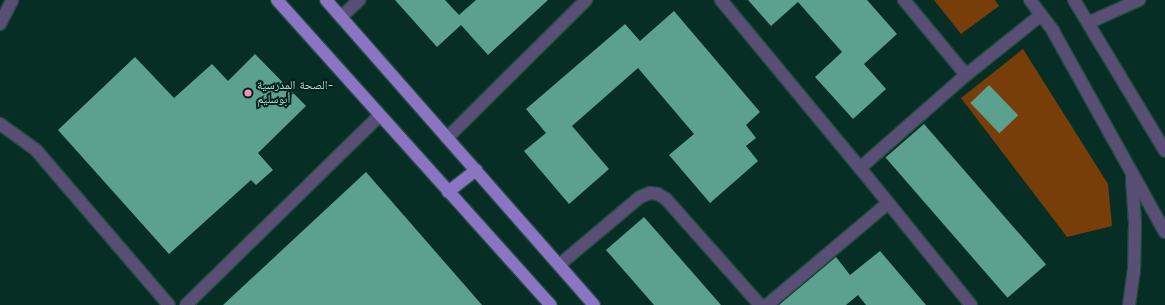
<!DOCTYPE html>
<meta charset="utf-8">
<style>
body{margin:0}
#map{position:relative;width:1165px;height:305px;overflow:hidden;background:#072e25;font-family:"Work Sans","Noto Naskh Arabic",sans-serif}
div>[style]{position:absolute}
[style*='--x']{left:calc(var(--x)*1px);top:calc(var(--y)*1px);width:calc(var(--w)*1px);rotate:calc(var(--a)*1deg)}
.green>*{inset:0;background:#773e0a}
.building>*{inset:0;background:#5ca08f;transform-origin:0 0}
.roads{filter:drop-shadow(1px 0 #234a40) drop-shadow(-1px 0 #234a40) drop-shadow(0 1px #234a40) drop-shadow(0 -1px #234a40)}
.minor>*{height:12px;margin:-6px;padding:0 6px;transform-origin:6px;border-radius:6px;background:#594f74}
.major>*{height:12px;margin:-6px;padding:0 6px;transform-origin:6px;border-radius:6px;background:#8b75c2}
.dots>*{width:11px;height:11px;translate:-50% -50%;box-sizing:border-box;border:2px solid #00241c;border-radius:50%}
span{translate:-50% -50%;white-space:nowrap;text-align:center;line-height:1.15;-webkit-text-stroke:4px #00241c;paint-order:stroke}
.poi-label{font-size:12px;color:#b9dad0}
.left{translate:0 -50%;text-align:left}
</style>
<div id="map">
<div class="green">
<div style="clip-path:polygon(934px 0,995px 0,999px 6px,961px 34px)"></div>
<div style="clip-path:polygon(1023px 49px,1108px 184px,1112px 226px,1067px 237px,961px 98px)"></div>
</div>
<div class="building">
<div style="clip-path:polygon(395px 0,445px 0,459px 15px,476px 0,548px 0,488px 55px,461px 25px,437px 47px)"></div>
<div style="clip-path:polygon(748px 0,867px 0,897px 34px,864px 64px,886px 89px,853px 119px,815px 77px,842px 52px,798px 2px,771px 26px)"></div>
<div style="clip-path:polygon(674px 11px,760px 112px,746px 125px,756px 138px,746px 146px,758px 161px,710px 203px,669px 155px,694px 134px,638px 68px,572px 126px,609px 169px,569px 204px,524px 151px,546px 133px,526px 109px,625px 24px,640px 41px)"></div>
<div style="clip-path:polygon(255px 54px,306px 106px,258px 153px,273px 170px,256px 185px,251px 180px,169px 254px,58px 130px,135px 57px,174px 98px,212px 64px,228px 81px)"></div>
<div style="left:989px;top:85px;width:42px;height:26px;rotate:46deg"></div>
<div style="left:924px;top:124px;width:186px;height:51px;rotate:49deg"></div>
<div style="clip-path:polygon(366px 172px,482px 305px,223px 305px)"></div>
<div style="clip-path:polygon(644px 217px,721px 305px,654px 305px,606px 250px)"></div>
<div style="clip-path:polygon(880px 251px,926px 305px,866px 305px,858px 295px,846px 305px,779px 305px,836px 257px,850px 275px)"></div>
</div>
<div class="roads">
<div class="minor">
<div style="--x:721;--y:0;--w:218;--a:50.4"></div>
<div style="--x:904;--y:0;--w:97;--a:50.4"></div>
<div style="--x:1030;--y:0;--w:39;--a:53"></div>
<div style="--x:1053;--y:31;--w:230;--a:60.9"></div>
<div style="--x:1074;--y:0;--w:176;--a:58.9"></div>
<div style="--x:341;--y:17;--w:25;--a:-43"></div>
<div style="--x:1090;--y:22;--w:54;--a:-24.2"></div>
<div style="--x:0;--y:24;--w:27;--a:-63"></div>
<div style="--x:0;--y:124;--w:44;--a:35.8"></div>
<div style="--x:36;--y:150;--w:204;--a:49.4"></div>
<div style="--x:447;--y:138;--w:196;--a:-44.8"></div>
<div style="--x:559;--y:265;--w:106;--a:-40"></div>
<div style="--x:640;--y:197;--w:11;--a:-22"></div>
<div style="--x:650;--y:193;--w:8;--a:7"></div>
<div style="--x:658;--y:194;--w:9;--a:32"></div>
<div style="--x:666;--y:199;--w:142;--a:48.4"></div>
<div style="--x:186;--y:305;--w:270;--a:-44.4"></div>
<div style="--x:767;--y:305;--w:157;--a:-40.1"></div>
<div style="--x:971;--y:305;--w:176;--a:-129"></div>
<div style="--x:860;--y:168;--w:141;--a:-41.3"></div>
<div style="--x:966;--y:75;--w:96;--a:-38.7"></div>
<div style="--x:1129;--y:305;--w:34;--a:-82"></div>
<div style="--x:1134;--y:271;--w:48;--a:-88.8"></div>
<div style="--x:1135;--y:223;--w:45;--a:-93.8"></div>
</div>
<div class="major">
<div style="--x:277;--y:0;--w:410;--a:48.1"></div>
<div style="--x:326;--y:0;--w:406;--a:48.7"></div>
<div style="--x:448;--y:192;--w:36;--a:-38"></div>
</div>
</div>
<div class="dots">
<div style="left:248px;top:93px;background:#ff8ebb"></div>
</div>
<div class="poi-label">
<span class="left" style="left:257px;top:93px">الصحة المدرسية-<br>أبوسليم</span>
</div>
</div>
